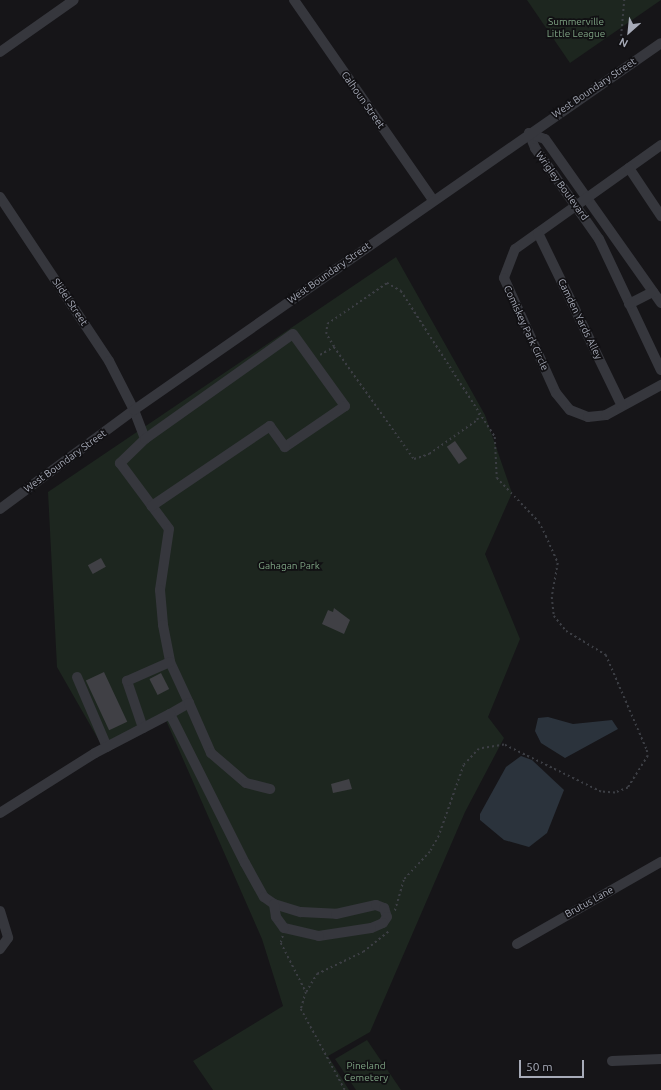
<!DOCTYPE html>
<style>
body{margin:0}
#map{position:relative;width:661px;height:1090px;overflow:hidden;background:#161518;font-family:Ubuntu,sans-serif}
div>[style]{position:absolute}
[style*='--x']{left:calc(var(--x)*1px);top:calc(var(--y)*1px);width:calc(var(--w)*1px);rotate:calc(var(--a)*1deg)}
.green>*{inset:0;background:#1d261f}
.water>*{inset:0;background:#2b333c}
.building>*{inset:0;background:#404045;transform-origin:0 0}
.path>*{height:1.5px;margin-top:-0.75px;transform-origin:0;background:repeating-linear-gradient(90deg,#3c3e44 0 2px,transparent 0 5px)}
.minor>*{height:10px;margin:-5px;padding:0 5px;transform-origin:5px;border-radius:5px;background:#36373d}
span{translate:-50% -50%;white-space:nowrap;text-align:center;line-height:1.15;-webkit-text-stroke:3.5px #111013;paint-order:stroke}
.park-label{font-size:10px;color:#7ea383}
.street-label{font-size:10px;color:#a7abb8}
.north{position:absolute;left:609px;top:12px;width:40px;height:40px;-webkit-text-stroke:3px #111013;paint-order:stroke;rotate:207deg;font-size:11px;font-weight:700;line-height:16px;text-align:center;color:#a7abb8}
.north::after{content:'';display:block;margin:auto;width:14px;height:18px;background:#a7abb8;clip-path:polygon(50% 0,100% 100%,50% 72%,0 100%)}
.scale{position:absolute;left:519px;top:1060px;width:65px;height:18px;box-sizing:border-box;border:2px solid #a7abb8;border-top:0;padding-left:5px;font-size:12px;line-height:14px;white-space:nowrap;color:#a7abb8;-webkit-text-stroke:3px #111013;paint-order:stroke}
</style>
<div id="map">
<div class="green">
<div style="clip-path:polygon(527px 0,661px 0,570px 63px)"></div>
<div style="clip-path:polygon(396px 257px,485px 415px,512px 493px,485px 554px,520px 639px,488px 717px,504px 738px,465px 812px,370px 1032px,328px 1056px,349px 1090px,213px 1090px,193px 1061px,283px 1006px,262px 939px,165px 718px,105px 751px,57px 667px,48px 492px)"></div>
<div style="clip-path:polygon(367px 1040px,401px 1090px,356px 1090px,335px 1059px)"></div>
</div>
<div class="water">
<div style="clip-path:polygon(548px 717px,573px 724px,612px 720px,618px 729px,565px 758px,541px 743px,535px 731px,538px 718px)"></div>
<div style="clip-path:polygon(521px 756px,532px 760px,564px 790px,547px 833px,529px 847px,504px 840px,480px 820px,480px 814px,506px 767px)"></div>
</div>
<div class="building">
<div style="left:455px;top:441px;width:21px;height:10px;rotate:55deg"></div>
<div style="left:101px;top:558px;width:10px;height:15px;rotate:61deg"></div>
<div style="clip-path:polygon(334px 608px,350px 620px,344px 634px,322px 624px,328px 610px,333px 612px)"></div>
<div style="left:104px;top:672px;width:55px;height:20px;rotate:65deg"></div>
<div style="left:161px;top:673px;width:18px;height:13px;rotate:63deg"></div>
<div style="clip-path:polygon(349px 779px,352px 789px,333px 793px,331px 784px)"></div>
</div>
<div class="path">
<div style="--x:620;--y:46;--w:46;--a:-85"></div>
<div style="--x:334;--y:347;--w:138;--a:54.5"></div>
<div style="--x:414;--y:459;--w:16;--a:-18"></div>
<div style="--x:429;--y:454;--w:59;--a:-35.3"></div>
<div style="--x:477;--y:420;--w:6;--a:-72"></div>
<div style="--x:320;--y:355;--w:16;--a:-30"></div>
<div style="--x:334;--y:347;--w:15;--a:-122"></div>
<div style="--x:326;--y:334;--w:10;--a:-84"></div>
<div style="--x:327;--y:324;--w:73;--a:-34.3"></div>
<div style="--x:387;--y:283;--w:16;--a:30"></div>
<div style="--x:401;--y:291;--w:174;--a:57.2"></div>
<div style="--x:495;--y:437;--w:41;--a:87.2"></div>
<div style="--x:497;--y:478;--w:61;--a:46.3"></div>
<div style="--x:539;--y:522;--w:16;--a:63"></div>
<div style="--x:546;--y:536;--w:30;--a:66"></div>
<div style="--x:558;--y:563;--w:35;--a:100"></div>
<div style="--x:552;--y:597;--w:19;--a:84"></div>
<div style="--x:554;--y:616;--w:19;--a:51"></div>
<div style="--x:566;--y:631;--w:47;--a:31"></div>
<div style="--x:606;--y:655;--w:103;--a:66.7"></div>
<div style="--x:647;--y:750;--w:6;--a:81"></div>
<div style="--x:648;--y:756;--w:38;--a:122"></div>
<div style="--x:628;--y:788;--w:14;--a:159"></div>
<div style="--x:615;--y:793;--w:14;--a:-176"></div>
<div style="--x:601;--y:792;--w:108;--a:-154.1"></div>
<div style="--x:504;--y:745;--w:25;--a:171"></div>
<div style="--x:479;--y:749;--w:22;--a:133"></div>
<div style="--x:464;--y:765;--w:75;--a:109.4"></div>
<div style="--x:439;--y:836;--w:18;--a:119"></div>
<div style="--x:430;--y:852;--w:38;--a:133"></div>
<div style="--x:404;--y:880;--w:33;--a:106"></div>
<div style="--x:283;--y:936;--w:7;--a:106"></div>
<div style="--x:281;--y:943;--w:55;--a:63"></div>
<div style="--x:306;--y:992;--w:18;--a:106"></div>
<div style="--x:301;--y:1009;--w:92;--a:61.5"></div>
<div style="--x:306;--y:992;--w:21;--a:-59"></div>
<div style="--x:317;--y:974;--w:51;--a:-25.6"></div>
<div style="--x:363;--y:952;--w:33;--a:-39"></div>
</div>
<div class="minor">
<div style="--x:294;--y:0;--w:244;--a:55.2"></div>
<div style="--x:0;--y:52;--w:90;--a:-35.1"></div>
<div style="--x:529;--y:133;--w:16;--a:68"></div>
<div style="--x:535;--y:148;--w:111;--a:54.9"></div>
<div style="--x:599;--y:239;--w:145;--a:64.7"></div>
<div style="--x:529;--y:133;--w:17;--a:21"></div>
<div style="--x:545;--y:139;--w:201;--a:54.7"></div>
<div style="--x:661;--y:145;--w:179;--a:144.5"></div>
<div style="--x:515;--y:249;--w:31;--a:111"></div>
<div style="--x:504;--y:278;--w:126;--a:65.7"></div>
<div style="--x:556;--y:393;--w:22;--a:51"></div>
<div style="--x:570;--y:410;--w:19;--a:21"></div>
<div style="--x:588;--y:417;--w:18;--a:-6"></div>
<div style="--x:606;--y:415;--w:63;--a:-28.6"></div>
<div style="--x:629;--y:168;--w:58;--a:56.3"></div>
<div style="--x:0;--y:197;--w:197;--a:56.4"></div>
<div style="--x:109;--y:361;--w:55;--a:63"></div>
<div style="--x:134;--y:410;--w:31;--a:69"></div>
<div style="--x:145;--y:439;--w:35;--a:136"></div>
<div style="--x:120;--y:463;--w:82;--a:53.4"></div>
<div style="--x:169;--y:529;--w:62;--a:98.4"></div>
<div style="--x:160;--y:590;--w:35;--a:85"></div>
<div style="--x:163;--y:625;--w:38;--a:79"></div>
<div style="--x:170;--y:662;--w:45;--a:65.1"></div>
<div style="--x:189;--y:703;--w:22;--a:150"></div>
<div style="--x:170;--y:714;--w:167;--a:63.3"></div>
<div style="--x:245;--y:863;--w:39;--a:61"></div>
<div style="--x:264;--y:897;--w:12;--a:35"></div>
<div style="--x:274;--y:904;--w:28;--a:17"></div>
<div style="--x:301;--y:912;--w:35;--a:3"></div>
<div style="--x:336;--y:914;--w:41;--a:-12.7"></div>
<div style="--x:376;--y:905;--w:9;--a:21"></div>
<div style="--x:384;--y:908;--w:9;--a:72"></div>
<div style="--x:387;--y:917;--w:7;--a:124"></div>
<div style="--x:383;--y:923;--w:13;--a:157"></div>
<div style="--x:371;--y:928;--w:53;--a:171.3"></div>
<div style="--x:319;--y:936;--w:36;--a:-167"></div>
<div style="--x:284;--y:928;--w:14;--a:-126"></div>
<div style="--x:276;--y:917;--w:13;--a:-99"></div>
<div style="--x:538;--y:233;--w:192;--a:64.1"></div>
<div style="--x:629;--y:304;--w:27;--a:-27"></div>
<div style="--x:145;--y:439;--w:181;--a:-35.4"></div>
<div style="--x:293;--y:334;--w:89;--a:54.2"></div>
<div style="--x:345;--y:406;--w:73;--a:145.7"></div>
<div style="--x:285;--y:447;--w:26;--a:-126"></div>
<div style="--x:270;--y:426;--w:143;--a:145.9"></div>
<div style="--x:0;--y:509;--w:167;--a:-36.5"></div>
<div style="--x:134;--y:410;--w:642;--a:-34.85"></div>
<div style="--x:77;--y:677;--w:76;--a:66.8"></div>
<div style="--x:189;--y:703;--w:55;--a:66.3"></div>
<div style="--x:211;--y:753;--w:46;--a:40.6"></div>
<div style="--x:246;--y:783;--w:25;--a:14"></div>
<div style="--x:143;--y:728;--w:50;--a:-108.8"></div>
<div style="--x:127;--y:681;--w:47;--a:-23.8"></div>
<div style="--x:0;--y:813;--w:112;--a:-32.3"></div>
<div style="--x:95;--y:753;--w:85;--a:-27.5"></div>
<div style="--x:0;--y:911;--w:28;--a:73"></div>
<div style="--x:8;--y:938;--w:14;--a:126"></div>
<div style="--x:517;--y:944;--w:166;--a:-29.7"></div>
<div style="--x:612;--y:1061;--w:49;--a:-2.3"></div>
</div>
<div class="park-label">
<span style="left:576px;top:27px">Summerville<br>Little League</span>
<span style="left:289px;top:566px">Gahagan Park</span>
<span style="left:366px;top:1071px">Pineland<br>Cemetery</span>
</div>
<div class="street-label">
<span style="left:594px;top:88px;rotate:-34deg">West Boundary Street</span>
<span style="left:363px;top:100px;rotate:55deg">Calhoun Street</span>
<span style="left:562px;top:186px;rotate:54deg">Wrigley Boulevard</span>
<span style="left:329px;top:273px;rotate:-35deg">West Boundary Street</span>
<span style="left:70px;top:302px;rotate:56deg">Slidel Street</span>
<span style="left:580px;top:319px;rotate:64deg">Camden Yards Alley</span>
<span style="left:526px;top:328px;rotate:65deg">Comiskey Park Circle</span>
<span style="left:65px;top:461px;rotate:-36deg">West Boundary Street</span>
<span style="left:589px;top:902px;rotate:-29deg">Brutus Lane</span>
</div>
<div class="north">N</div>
<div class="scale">50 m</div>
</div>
